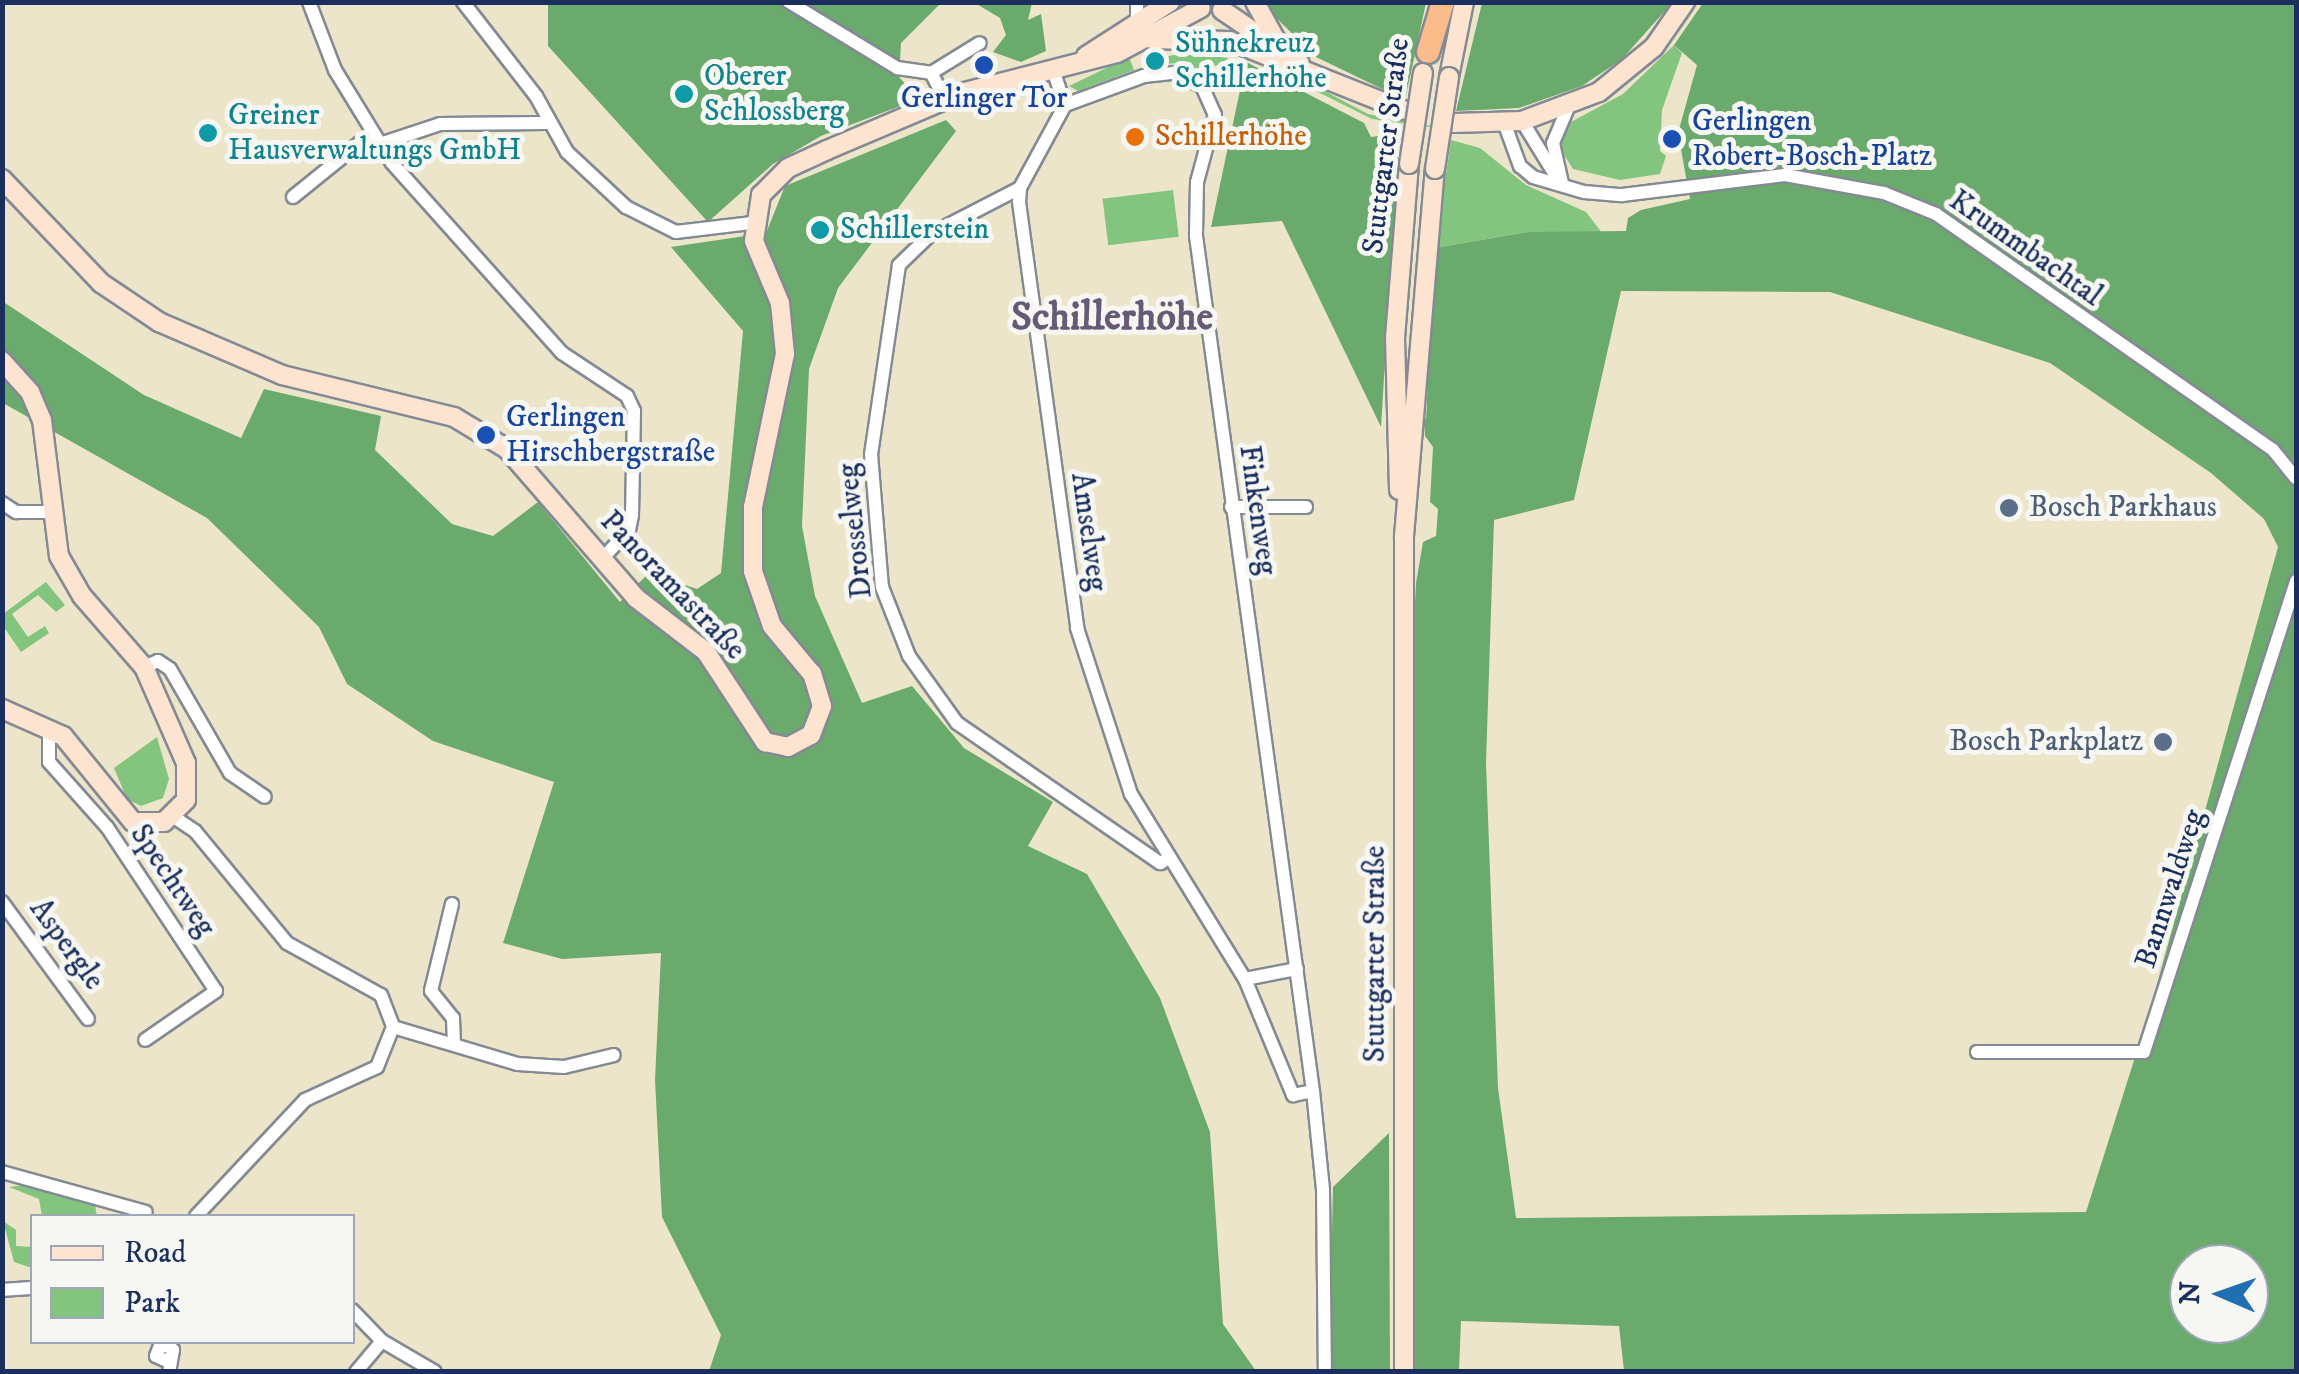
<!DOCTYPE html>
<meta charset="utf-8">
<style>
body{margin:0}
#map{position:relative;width:2299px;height:1374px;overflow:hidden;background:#ede5ca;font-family:"IM FELL DW Pica",serif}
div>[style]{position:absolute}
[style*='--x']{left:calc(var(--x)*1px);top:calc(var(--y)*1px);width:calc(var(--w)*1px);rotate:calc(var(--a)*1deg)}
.green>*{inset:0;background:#83c57e;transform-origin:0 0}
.forest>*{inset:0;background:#6aaa6d}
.roads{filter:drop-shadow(2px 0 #848a94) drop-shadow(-2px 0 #848a94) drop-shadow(0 2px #848a94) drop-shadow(0 -2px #848a94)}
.street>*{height:12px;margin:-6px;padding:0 6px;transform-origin:6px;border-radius:6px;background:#fff}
.secondary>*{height:18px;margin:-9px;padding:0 9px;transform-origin:9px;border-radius:9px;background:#fde4d0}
.highway>*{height:22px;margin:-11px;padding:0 11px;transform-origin:11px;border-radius:11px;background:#f9bc8a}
.bridges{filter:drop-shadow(2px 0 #848a94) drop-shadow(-2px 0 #848a94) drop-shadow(0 2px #848a94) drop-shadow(0 -2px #848a94)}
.secondary-bridge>*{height:18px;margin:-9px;padding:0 9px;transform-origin:9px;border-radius:9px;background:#fde4d0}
.dots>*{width:28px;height:28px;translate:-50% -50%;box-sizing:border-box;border:5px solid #f6f6f2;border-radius:50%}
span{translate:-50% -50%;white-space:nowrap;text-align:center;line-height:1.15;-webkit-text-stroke:10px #f6f6f2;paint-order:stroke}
.culture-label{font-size:30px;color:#0d838f}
.left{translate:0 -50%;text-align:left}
.transit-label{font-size:30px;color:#164399}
.food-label{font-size:30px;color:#c56008}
.street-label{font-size:30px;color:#1b2f5e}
.service-label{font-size:30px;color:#4e5e75}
.right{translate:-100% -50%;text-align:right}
.district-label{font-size:40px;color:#665a75;font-weight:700}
.frame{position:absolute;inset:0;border:5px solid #1b2f5e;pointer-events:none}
.legend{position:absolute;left:30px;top:1214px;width:325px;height:130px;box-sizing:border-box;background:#f6f6f2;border:2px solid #9ea6b7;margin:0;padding:12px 18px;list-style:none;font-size:30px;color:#1b2f5e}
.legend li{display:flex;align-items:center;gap:20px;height:50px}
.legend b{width:50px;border:2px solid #9ea6b7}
.north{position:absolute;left:2169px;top:1244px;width:100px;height:100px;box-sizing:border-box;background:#f6f6f2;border:2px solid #9ea6b7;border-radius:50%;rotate:272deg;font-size:28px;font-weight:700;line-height:40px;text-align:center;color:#1b2f5e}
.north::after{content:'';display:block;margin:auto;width:35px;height:45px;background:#1f6fb2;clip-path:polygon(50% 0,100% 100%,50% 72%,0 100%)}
</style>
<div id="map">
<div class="green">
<div style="clip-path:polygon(1190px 41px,1258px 56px,1368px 114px,1458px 131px,1372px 119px,1236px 51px,1188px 44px,1135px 49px)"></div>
<div style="clip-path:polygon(1674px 45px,1682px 53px,1662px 110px,1660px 151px,1666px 156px,1660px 174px,1620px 180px,1573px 169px,1559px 147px,1569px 123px,1623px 94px)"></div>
<div style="clip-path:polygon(1187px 53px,1236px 59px,1246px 62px,1234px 70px,1221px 64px,1197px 71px,1177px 63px,1147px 66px,1143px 60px)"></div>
<div style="clip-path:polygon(1129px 57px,1134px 70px,1078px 91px,1069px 86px)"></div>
<div style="clip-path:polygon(1451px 140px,1480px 148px,1526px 185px,1586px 212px,1603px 234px,1528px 232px,1435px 248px)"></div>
<div style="left:1173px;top:190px;width:47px;height:71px;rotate:83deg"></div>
<div style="clip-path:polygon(46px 582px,65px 605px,56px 612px,38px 595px,12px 614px,28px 637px,45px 626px,49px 633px,21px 652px,3px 626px,3px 614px)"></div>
<div style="clip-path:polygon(157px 737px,169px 779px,163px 798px,141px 806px,127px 799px,114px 768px)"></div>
<div style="clip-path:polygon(25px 1185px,82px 1197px,95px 1205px,97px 1216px,42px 1216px,39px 1199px,9px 1187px)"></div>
<div style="clip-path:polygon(3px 1221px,16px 1230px,16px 1246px,32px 1247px,32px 1268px,14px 1262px)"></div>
</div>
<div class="forest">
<div style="clip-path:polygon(548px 3px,941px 3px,901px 43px,899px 77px,919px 99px,821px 136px,773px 164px,708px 222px,548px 46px)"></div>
<div style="clip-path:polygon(975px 3px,1032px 3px,1028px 20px,1041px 14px,1046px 51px,1021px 62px,993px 52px,1006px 35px,1000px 18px)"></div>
<div style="clip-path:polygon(1261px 3px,1426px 3px,1405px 100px,1316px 57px)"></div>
<div style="clip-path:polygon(1482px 3px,1482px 2px,1672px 3px,1622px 59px,1582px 86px,1519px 108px,1456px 111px)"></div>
<div style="clip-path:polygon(evenodd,1703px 3px,2296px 3px,2296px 1371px,1624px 1371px,1619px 1326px,1461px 1321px,1459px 1371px,1414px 1372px,1411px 681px,1416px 583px,1423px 542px,1436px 536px,1438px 509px,1430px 502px,1433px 447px,1425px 436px,1423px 410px,1426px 419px,1435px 248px,1528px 232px,1626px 231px,1628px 218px,1641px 210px,1690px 199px,1678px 133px,1697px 65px,1674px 45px,1703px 3px,1621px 291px,1830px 292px,2050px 363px,2211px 473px,2264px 519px,2278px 547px,2149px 1013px,2086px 1212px,1516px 1218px,1498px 1088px,1486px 763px,1494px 520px,1574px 500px,1621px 291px,1703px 3px,2189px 1264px,2249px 1264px,2249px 1324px,2189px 1324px,2189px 1264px)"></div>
<div style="clip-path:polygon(1246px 62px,1364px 123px,1371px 137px,1399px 133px,1381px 427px,1282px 221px,1211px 227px)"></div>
<div style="clip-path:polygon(946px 120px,956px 131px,838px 288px,809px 369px,802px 526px,815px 596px,862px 703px,912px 686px,964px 748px,1053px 802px,1028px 846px,1087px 874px,1160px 998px,1210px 1132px,1223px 1324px,1256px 1371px,709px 1371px,721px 1335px,662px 1217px,655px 1080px,661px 953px,562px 959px,503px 943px,554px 782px,433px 741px,347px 684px,319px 627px,207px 518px,3px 403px,2px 301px,144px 395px,241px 438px,264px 389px,381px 416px,375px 450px,452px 524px,493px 536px,538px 502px,620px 602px,660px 562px,673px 581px,697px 589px,721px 573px,743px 331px,671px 247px,766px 233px,785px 186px)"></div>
<div style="clip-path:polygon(1389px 1133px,1390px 1371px,1329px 1372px,1333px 1187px)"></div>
</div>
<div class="roads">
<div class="street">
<div style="--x:309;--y:2;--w:73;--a:69.1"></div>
<div style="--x:335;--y:70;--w:109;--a:58.5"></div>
<div style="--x:392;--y:163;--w:255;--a:48.2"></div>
<div style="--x:562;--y:353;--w:78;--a:33.5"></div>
<div style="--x:627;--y:396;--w:17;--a:65"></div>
<div style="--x:634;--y:411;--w:104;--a:91.1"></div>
<div style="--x:632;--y:515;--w:15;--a:101"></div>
<div style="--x:629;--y:530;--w:41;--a:133"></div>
<div style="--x:463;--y:2;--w:119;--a:52.2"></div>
<div style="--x:536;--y:96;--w:64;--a:61"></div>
<div style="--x:567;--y:152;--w:81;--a:43"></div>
<div style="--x:626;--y:207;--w:56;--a:26.6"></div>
<div style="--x:676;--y:232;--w:77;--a:-6.8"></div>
<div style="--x:789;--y:2;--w:127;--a:31.4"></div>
<div style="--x:897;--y:68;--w:34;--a:8"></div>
<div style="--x:1137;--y:2;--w:23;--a:90"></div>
<div style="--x:1052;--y:67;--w:40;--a:71.1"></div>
<div style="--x:1065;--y:105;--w:94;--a:118.5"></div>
<div style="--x:1020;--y:188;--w:14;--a:94"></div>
<div style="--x:1019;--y:202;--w:430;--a:82.2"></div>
<div style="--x:1077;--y:628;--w:175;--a:72"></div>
<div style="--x:1131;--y:794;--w:217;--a:58.4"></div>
<div style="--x:1245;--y:979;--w:126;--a:67.5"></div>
<div style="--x:1293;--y:1095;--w:20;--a:-11"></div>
<div style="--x:945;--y:99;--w:30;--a:-118"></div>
<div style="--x:931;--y:73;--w:57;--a:-31.5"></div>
<div style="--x:1065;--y:105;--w:84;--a:-20.2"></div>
<div style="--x:1144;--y:76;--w:30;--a:-6"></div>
<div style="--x:1174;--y:73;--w:31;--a:25"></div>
<div style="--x:1202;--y:86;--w:32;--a:66"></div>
<div style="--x:1215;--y:115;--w:69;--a:105"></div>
<div style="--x:1197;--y:182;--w:54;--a:91.1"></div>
<div style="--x:1196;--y:236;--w:863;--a:82.21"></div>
<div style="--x:1313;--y:1091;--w:100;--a:84.2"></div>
<div style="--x:1323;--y:1190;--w:182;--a:89.4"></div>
<div style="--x:1522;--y:121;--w:67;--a:58.4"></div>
<div style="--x:1505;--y:125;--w:44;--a:69.9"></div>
<div style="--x:1520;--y:166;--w:17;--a:40"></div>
<div style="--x:1533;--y:177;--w:53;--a:16.4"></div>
<div style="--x:1584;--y:192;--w:38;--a:5"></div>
<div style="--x:1622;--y:195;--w:164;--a:-7"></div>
<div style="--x:1785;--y:175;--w:101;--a:10.3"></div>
<div style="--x:1884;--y:193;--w:56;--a:22"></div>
<div style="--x:1936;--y:214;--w:411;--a:35"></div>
<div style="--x:2273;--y:450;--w:36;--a:51"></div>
<div style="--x:380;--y:144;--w:63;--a:-18.4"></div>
<div style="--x:440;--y:124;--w:106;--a:-0.5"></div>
<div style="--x:1562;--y:183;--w:41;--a:-102.7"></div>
<div style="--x:1553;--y:143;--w:39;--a:-67"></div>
<div style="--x:1020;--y:188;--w:100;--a:152.7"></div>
<div style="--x:931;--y:234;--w:45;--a:135.9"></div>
<div style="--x:899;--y:265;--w:191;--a:98.4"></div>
<div style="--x:871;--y:454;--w:133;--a:85.3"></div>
<div style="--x:882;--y:587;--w:74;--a:68.6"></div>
<div style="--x:909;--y:656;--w:82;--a:54.4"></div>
<div style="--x:957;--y:723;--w:247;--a:34.6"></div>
<div style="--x:1160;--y:863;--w:10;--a:-29"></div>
<div style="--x:293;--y:197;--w:102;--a:-39"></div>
<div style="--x:2;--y:503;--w:17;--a:33"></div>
<div style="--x:16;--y:512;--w:37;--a:0"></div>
<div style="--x:1231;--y:507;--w:75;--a:0"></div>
<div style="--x:144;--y:667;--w:15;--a:-23"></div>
<div style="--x:158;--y:661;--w:14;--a:34"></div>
<div style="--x:170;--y:669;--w:120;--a:60"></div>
<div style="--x:230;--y:773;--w:42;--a:34.4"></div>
<div style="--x:49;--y:729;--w:33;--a:90"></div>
<div style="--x:49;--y:762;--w:87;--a:48.3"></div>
<div style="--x:107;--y:827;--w:197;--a:56.4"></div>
<div style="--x:216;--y:991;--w:86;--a:145.4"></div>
<div style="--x:174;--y:817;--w:25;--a:34"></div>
<div style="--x:195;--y:831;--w:145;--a:50.6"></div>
<div style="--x:287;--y:943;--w:107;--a:29"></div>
<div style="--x:381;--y:995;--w:34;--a:69"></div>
<div style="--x:393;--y:1027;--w:43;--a:111.8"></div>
<div style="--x:377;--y:1067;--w:79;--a:155.4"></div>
<div style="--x:305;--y:1100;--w:159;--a:133.2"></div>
<div style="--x:2;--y:902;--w:145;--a:53.7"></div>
<div style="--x:452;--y:904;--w:89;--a:103.6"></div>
<div style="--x:431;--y:991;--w:35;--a:51"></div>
<div style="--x:453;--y:1018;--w:26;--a:88"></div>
<div style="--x:1245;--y:979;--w:53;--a:-10.9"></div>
<div style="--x:393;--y:1027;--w:130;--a:16.5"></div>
<div style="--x:518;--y:1064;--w:46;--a:3.7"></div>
<div style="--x:564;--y:1067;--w:51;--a:-13.5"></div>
<div style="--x:1977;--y:1052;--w:167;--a:0"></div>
<div style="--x:2144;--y:1052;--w:495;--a:-72.1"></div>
<div style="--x:2;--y:1172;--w:149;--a:15.5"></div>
<div style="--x:2;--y:1290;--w:30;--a:-4"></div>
<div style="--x:352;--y:1310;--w:43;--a:45.9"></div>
<div style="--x:382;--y:1341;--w:61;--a:30.3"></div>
<div style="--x:167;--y:1361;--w:12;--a:-156"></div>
<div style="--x:156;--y:1356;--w:14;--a:-69"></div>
<div style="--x:161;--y:1343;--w:14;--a:30"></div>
<div style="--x:173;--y:1350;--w:22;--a:100"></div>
<div style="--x:356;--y:1372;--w:40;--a:-50"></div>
</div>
<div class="secondary">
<div style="--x:1255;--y:2;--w:46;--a:61.2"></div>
<div style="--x:1222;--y:10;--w:94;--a:34.2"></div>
<div style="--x:1151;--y:39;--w:79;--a:1.5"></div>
<div style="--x:1230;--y:41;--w:186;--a:21.7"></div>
<div style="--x:1086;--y:56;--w:100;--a:-32.7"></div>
<div style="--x:1449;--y:77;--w:76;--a:-78.7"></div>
<div style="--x:1454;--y:123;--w:68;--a:-1.7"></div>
<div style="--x:1522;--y:121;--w:82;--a:-20.6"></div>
<div style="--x:1599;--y:92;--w:71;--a:-39.3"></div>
<div style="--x:1654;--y:47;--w:55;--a:-55.4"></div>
<div style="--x:2;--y:179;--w:144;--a:46.4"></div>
<div style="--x:101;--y:283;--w:70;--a:33.9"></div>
<div style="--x:159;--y:322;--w:134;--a:23.3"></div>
<div style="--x:282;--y:375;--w:177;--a:13.7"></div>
<div style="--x:454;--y:417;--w:62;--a:31.1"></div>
<div style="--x:507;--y:449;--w:197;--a:49.1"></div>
<div style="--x:636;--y:598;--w:88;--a:37.6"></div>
<div style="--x:706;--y:652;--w:108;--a:56.8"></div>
<div style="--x:765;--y:742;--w:24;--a:12"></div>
<div style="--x:788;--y:747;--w:26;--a:-28"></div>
<div style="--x:811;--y:735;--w:31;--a:-69"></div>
<div style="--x:822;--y:706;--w:34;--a:-107"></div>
<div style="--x:812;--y:674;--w:62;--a:-129.8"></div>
<div style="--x:772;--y:626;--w:58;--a:-109.1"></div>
<div style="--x:753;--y:571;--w:64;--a:-90"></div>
<div style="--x:753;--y:507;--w:156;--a:-78.2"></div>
<div style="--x:785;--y:354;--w:51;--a:-95.6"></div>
<div style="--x:780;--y:303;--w:67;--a:-112.8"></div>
<div style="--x:754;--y:241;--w:47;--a:-81.3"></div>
<div style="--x:761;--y:195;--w:38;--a:-45"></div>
<div style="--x:788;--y:168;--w:43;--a:-24.8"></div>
<div style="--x:827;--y:150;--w:146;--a:-23"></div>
<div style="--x:961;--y:93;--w:161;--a:-14.4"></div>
<div style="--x:1117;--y:53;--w:95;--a:-28.2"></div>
<div style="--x:2;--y:361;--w:42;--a:47.9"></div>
<div style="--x:30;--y:392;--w:30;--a:67"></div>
<div style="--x:42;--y:420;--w:137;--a:82.9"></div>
<div style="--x:59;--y:556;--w:46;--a:60.1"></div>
<div style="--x:82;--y:596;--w:94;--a:48.9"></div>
<div style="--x:144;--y:667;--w:105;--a:66.4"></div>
<div style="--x:186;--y:763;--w:37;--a:90"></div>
<div style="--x:186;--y:800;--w:31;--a:135"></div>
<div style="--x:164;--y:822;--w:31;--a:180"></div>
<div style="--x:133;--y:822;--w:111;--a:-129.1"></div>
<div style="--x:63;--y:736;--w:67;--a:-156.1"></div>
<div style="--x:1399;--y:490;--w:152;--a:-91.5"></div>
<div style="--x:1395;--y:338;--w:175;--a:-85.4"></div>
<div style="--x:1404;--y:1372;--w:836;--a:-90"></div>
<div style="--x:1404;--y:536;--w:368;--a:-85.2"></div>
</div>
<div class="highway">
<div style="--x:1428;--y:52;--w:52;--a:-73.3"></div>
</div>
</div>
<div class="bridges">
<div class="secondary-bridge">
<div style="--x:1409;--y:164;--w:92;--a:-81.3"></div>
<div style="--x:1435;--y:169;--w:93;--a:-81.3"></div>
</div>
</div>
<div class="dots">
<div style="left:1155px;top:61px;background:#0f9aa8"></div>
<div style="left:984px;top:65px;background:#1a4fb4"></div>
<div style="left:684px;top:94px;background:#0f9aa8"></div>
<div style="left:208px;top:133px;background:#0f9aa8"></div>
<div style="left:1135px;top:137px;background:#e8710a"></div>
<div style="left:1672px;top:139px;background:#1a4fb4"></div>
<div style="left:820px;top:230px;background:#0f9aa8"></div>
<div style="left:486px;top:435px;background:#1a4fb4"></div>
<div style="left:2009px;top:508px;background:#5c6f8a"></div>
<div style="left:2163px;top:742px;background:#5c6f8a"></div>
</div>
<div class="culture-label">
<span class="left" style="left:1175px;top:61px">Sühnekreuz<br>Schillerhöhe</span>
<span class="left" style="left:704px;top:94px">Oberer<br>Schlossberg</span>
<span class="left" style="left:228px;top:133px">Greiner<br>Hausverwaltungs GmbH</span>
<span class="left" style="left:840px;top:230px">Schillerstein</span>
</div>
<div class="transit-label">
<span style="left:984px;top:99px">Gerlinger Tor</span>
<span class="left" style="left:1692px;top:139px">Gerlingen<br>Robert-Bosch-Platz</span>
<span class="left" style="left:506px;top:435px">Gerlingen<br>Hirschbergstraße</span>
</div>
<div class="food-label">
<span class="left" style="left:1155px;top:137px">Schillerhöhe</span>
</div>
<div class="street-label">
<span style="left:1387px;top:146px;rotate:-83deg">Stuttgarter Straße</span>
<span style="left:2025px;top:249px;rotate:35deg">Krummbachtal</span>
<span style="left:1257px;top:510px;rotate:82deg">Finkenweg</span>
<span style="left:856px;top:531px;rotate:-96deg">Drosselweg</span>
<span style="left:1088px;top:532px;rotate:82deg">Amselweg</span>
<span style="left:672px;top:586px;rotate:46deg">Panoramastraße</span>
<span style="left:172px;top:881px;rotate:56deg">Spechtweg</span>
<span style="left:2171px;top:889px;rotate:-72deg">Bannwaldweg</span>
<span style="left:66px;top:945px;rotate:54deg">Aspergle</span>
<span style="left:1376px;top:954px;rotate:-90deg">Stuttgarter Straße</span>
</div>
<div class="service-label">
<span class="left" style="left:2029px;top:508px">Bosch Parkhaus</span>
<span class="right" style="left:2143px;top:742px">Bosch Parkplatz</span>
</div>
<div class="district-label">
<span style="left:1112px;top:318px">Schillerhöhe</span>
</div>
<div class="frame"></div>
<ul class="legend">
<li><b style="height:12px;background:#fde4d0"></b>Road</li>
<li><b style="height:28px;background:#83c57e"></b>Park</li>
</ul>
<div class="north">N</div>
</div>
